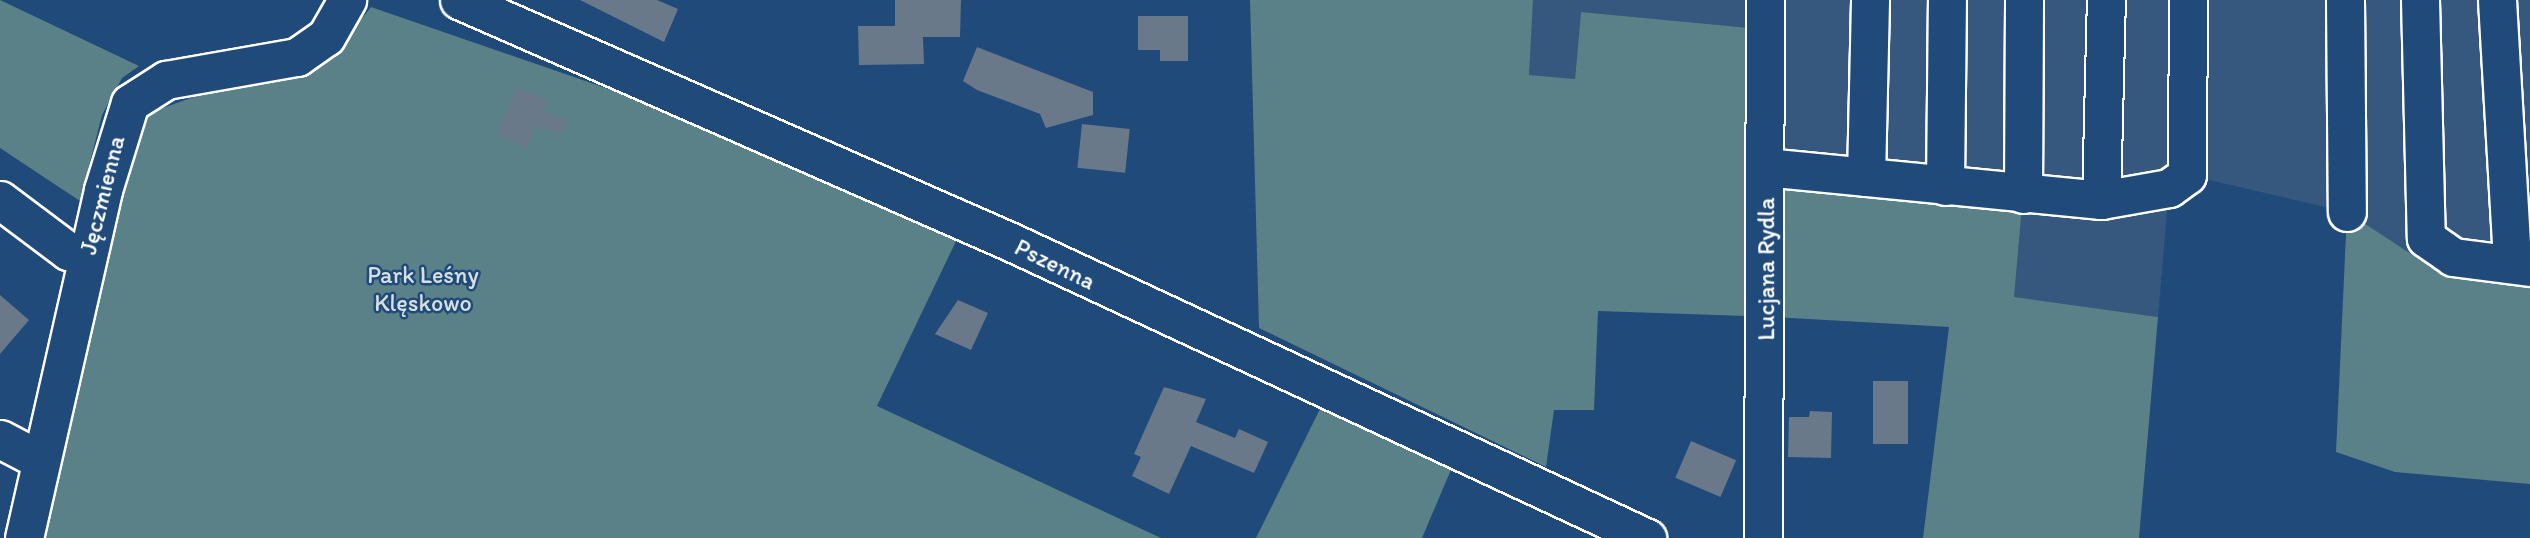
<!DOCTYPE html>
<meta charset="utf-8">
<style>
body{margin:0}
#map{position:relative;width:2530px;height:538px;overflow:hidden;background:#1f4a7a;font-family:Itim,sans-serif}
div>[style]{position:absolute}
[style*='--x']{left:calc(var(--x)*1px);top:calc(var(--y)*1px);width:calc(var(--w)*1px);rotate:calc(var(--a)*1deg)}
.built>*{inset:0;background:#36587e}
.green>*{inset:0;background:#598187}
.building>*{inset:0;background:#6a7989;transform-origin:0 0}
.roads{filter:drop-shadow(2px 0 #fff) drop-shadow(-2px 0 #fff) drop-shadow(0 2px #fff) drop-shadow(0 -2px #fff)}
.minor>*{height:37px;margin:-18.5px;padding:0 18.5px;transform-origin:18.5px;border-radius:18.5px;background:#1f4a7a}
span{translate:-50% -50%;white-space:nowrap;text-align:center;line-height:1.15;-webkit-text-stroke:5px #1f4a7a;paint-order:stroke}
.street-label{font-size:24px;color:#fff}
.park-label{font-size:24px;color:#d6e0e1}
</style>
<div id="map">
<div class="built">
<div style="clip-path:polygon(1533px 0,2530px 0,2530px 281px,2425px 263px,2347px 212px,2187px 175px,2169px 189px,2158px 317px,2013px 297px,1776px 168px,1750px 28px,1581px 12px,1575px 79px,1528px 75px)"></div>
</div>
<div class="green">
<div style="clip-path:polygon(0 0,139px 66px,122px 78px,102px 115px,80px 201px,0 148px)"></div>
<div style="clip-path:polygon(1250px 0,1533px 0,1529px 75px,1575px 79px,1581px 12px,1750px 28px,1746px 316px,1598px 311px,1594px 410px,1554px 410px,1546px 467px,1259px 328px)"></div>
<div style="clip-path:polygon(371px 7px,629px 96px,959px 235px,877px 406px,1161px 538px,42px 538px,107px 235px,146px 114px,342px 44px)"></div>
<div style="clip-path:polygon(1776px 168px,2023px 194px,2014px 297px,2158px 317px,2139px 538px,1923px 538px,1949px 327px,1774px 317px)"></div>
<div style="clip-path:polygon(2347px 212px,2425px 263px,2530px 281px,2530px 484px,2395px 472px,2336px 452px)"></div>
<div style="clip-path:polygon(1320px 409px,1453px 465px,1422px 538px,1256px 538px)"></div>
</div>
<div class="building">
<div style="clip-path:polygon(580px 0,657px 0,678px 9px,664px 42px)"></div>
<div style="clip-path:polygon(895px 0,961px 0,960px 37px,923px 37px,924px 64px,859px 65px,858px 26px,895px 26px)"></div>
<div style="clip-path:polygon(1138px 16px,1188px 16px,1188px 61px,1160px 61px,1160px 50px,1138px 50px)"></div>
<div style="clip-path:polygon(977px 47px,1093px 92px,1093px 115px,1046px 128px,1040px 114px,977px 90px,963px 81px)"></div>
<div style="clip-path:polygon(517px 87px,547px 100px,543px 110px,567px 121px,561px 134px,536px 126px,527px 148px,497px 134px)"></div>
<div style="left:1082px;top:124px;width:48px;height:44px;rotate:6deg"></div>
<div style="clip-path:polygon(0 295px,29px 320px,0 354px)"></div>
<div style="clip-path:polygon(958px 300px,988px 313px,971px 350px,935px 334px)"></div>
<div style="left:1873px;top:381px;width:35px;height:63px"></div>
<div style="clip-path:polygon(1164px 387px,1206px 399px,1196px 422px,1235px 438px,1239px 429px,1268px 442px,1254px 473px,1191px 446px,1169px 494px,1132px 476px,1141px 457px,1134px 454px)"></div>
<div style="clip-path:polygon(1810px 411px,1832px 412px,1831px 458px,1788px 457px,1789px 417px,1809px 417px)"></div>
<div style="left:1691px;top:441px;width:49px;height:40px;rotate:23deg"></div>
</div>
<div class="roads">
<div class="minor">
<div style="--x:459;--y:0;--w:603;--a:23.67"></div>
<div style="--x:1011;--y:242;--w:702;--a:24.96"></div>
<div style="--x:2345;--y:0;--w:212;--a:89.5"></div>
<div style="--x:2420;--y:0;--w:238;--a:88.6"></div>
<div style="--x:2426;--y:238;--w:33;--a:35"></div>
<div style="--x:2453;--y:257;--w:78;--a:7.4"></div>
<div style="--x:2497;--y:0;--w:262;--a:86.7"></div>
<div style="--x:1765;--y:167;--w:338;--a:5.6"></div>
<div style="--x:2101;--y:200;--w:69;--a:-10"></div>
<div style="--x:2169;--y:188;--w:22;--a:-36"></div>
<div style="--x:2187;--y:175;--w:175;--a:-89.7"></div>
<div style="--x:1866;--y:177;--w:177;--a:-88.7"></div>
<div style="--x:1945;--y:186;--w:186;--a:-89.4"></div>
<div style="--x:2023;--y:194;--w:194;--a:-89.7"></div>
<div style="--x:0;--y:200;--w:85;--a:36.9"></div>
<div style="--x:68;--y:251;--w:20;--a:18"></div>
<div style="--x:2101;--y:200;--w:200;--a:-88.6"></div>
<div style="--x:0;--y:439;--w:45;--a:27.7"></div>
<div style="--x:24;--y:538;--w:357;--a:-77.2"></div>
<div style="--x:103;--y:190;--w:91;--a:-72.8"></div>
<div style="--x:130;--y:103;--w:43;--a:-32.6"></div>
<div style="--x:166;--y:80;--w:133;--a:-10"></div>
<div style="--x:297;--y:57;--w:35;--a:-35"></div>
<div style="--x:326;--y:37;--w:43;--a:-60.4"></div>
<div style="--x:1763;--y:538;--w:538;--a:-89.79"></div>
</div>
</div>
<div class="street-label">
<span style="left:102px;top:195px;rotate:-76deg">Jęczmienna</span>
<span style="left:1055px;top:264px;rotate:26deg">Pszenna</span>
<span style="left:1766px;top:269px;rotate:-90deg">Lucjana Rydla</span>
</div>
<div class="park-label">
<span style="left:423px;top:289px">Park Leśny<br>Klęskowo</span>
</div>
</div>
